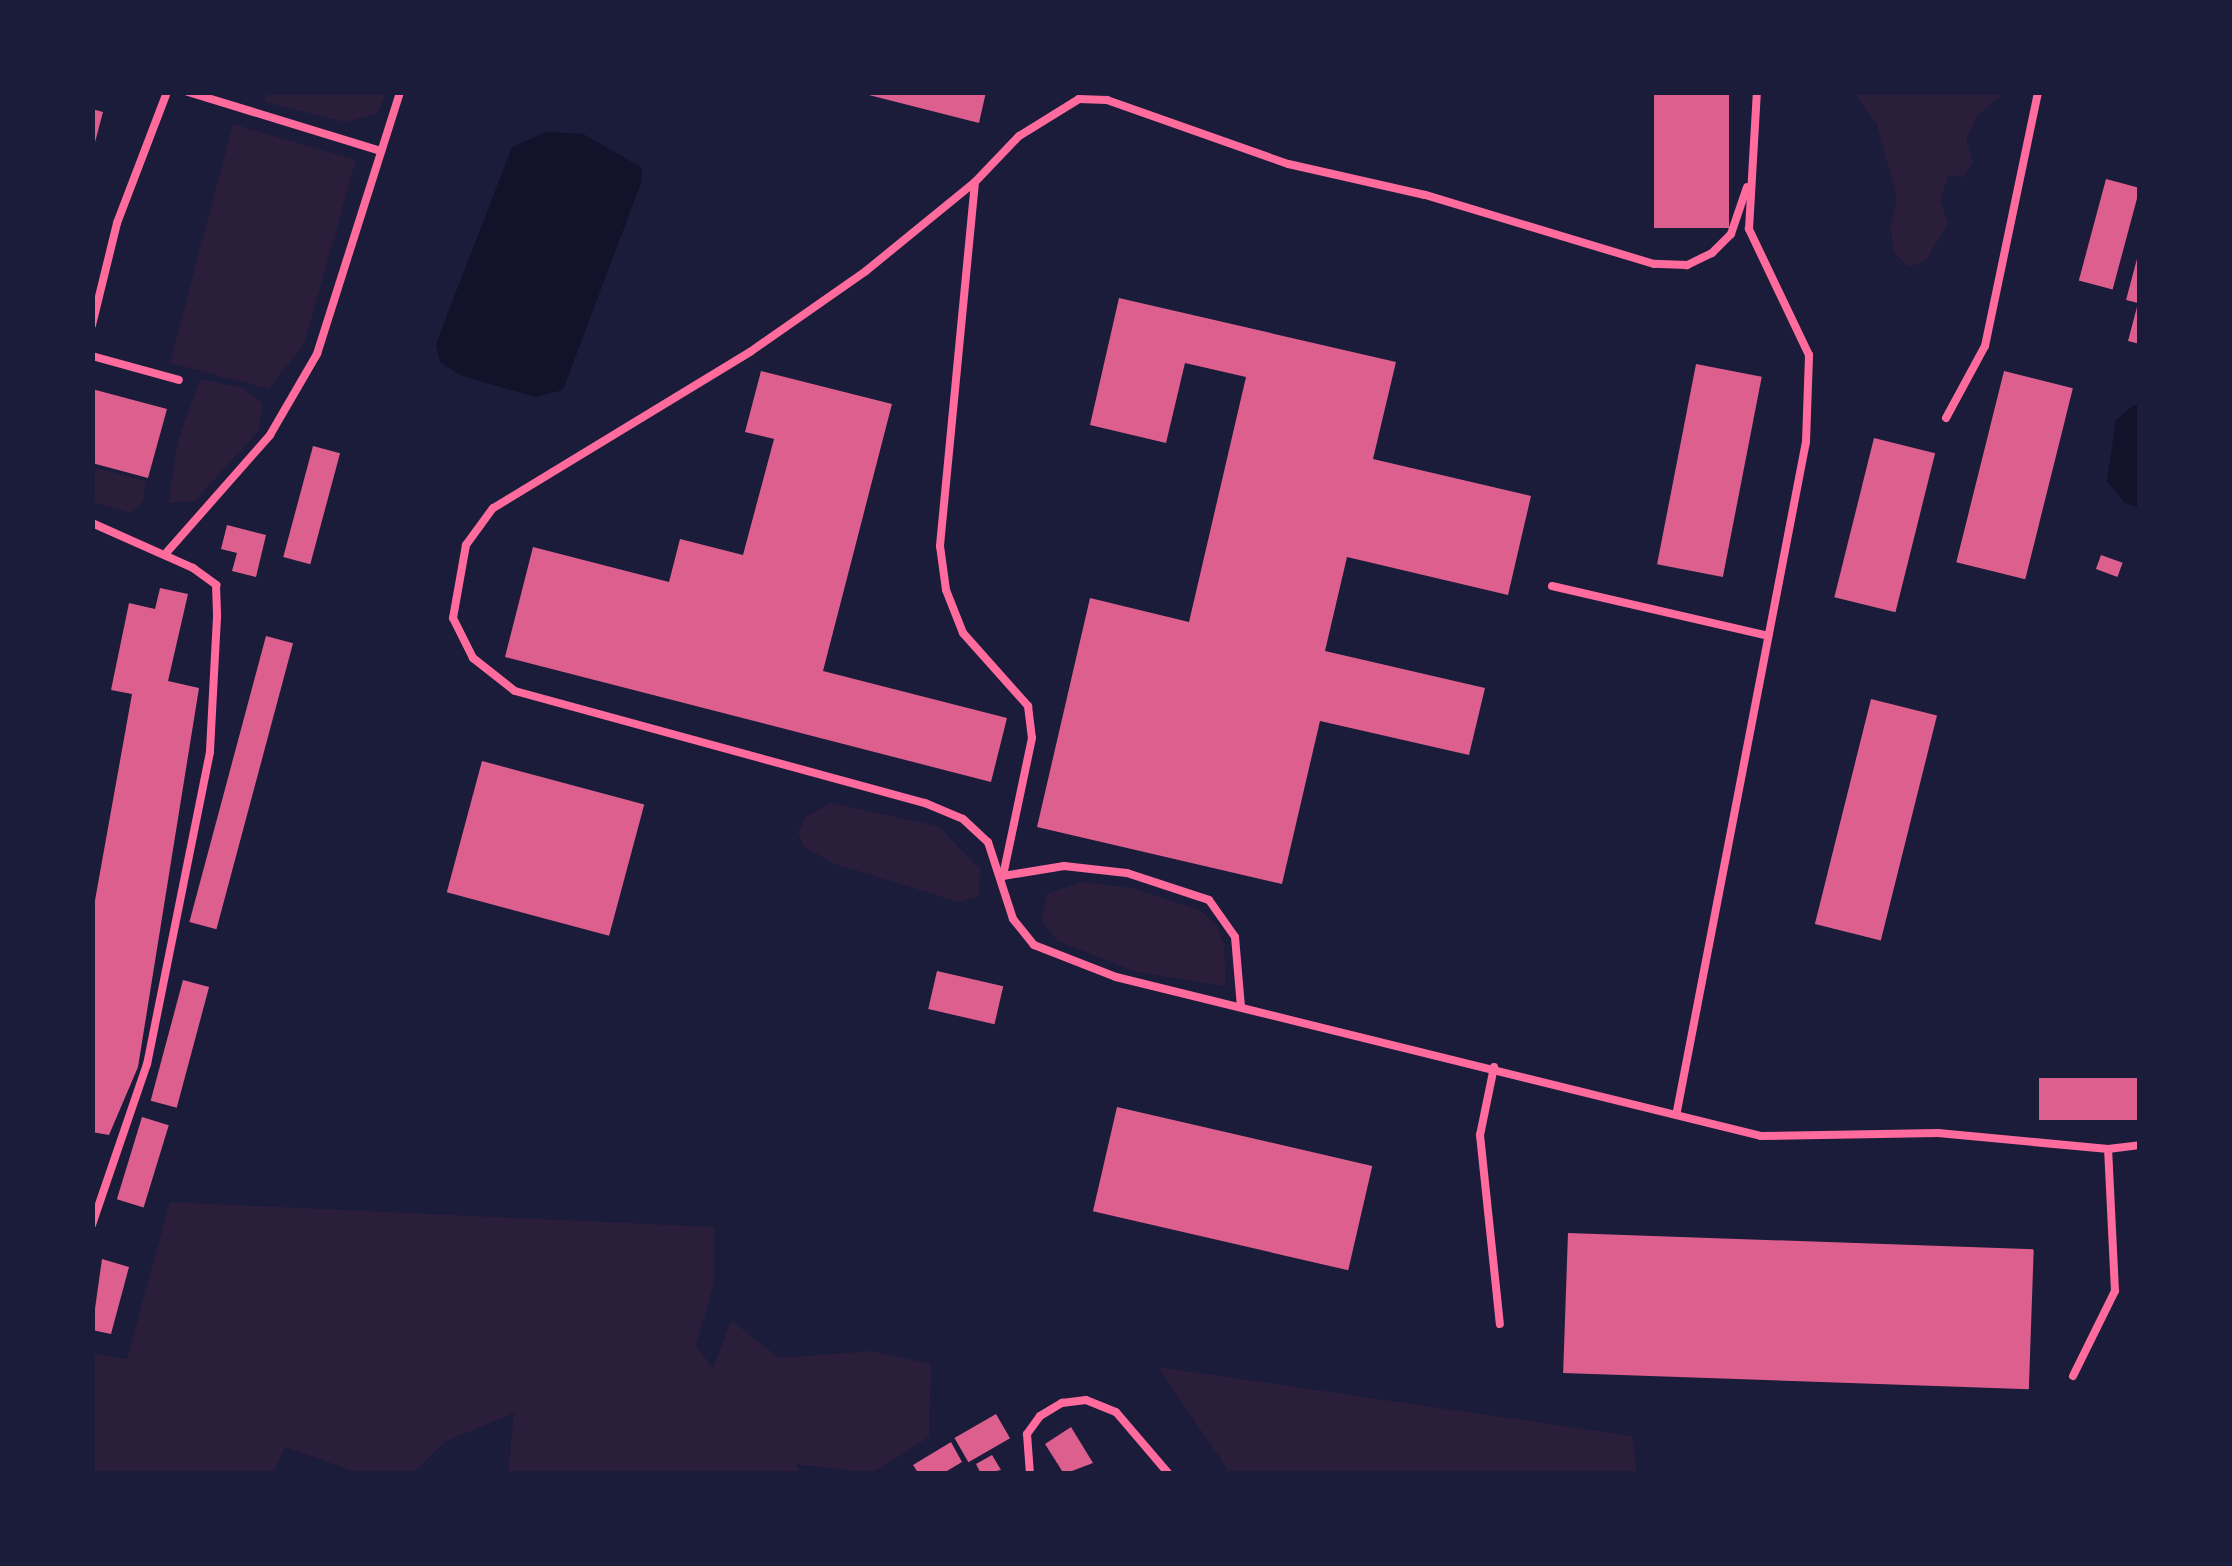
<!DOCTYPE html>
<style>
body{margin:0}
#map{position:relative;width:2232px;height:1566px;overflow:hidden;background:#1b1b3a;font-family:Overpass,sans-serif}
div>[style]{position:absolute}
[style*='--x']{left:calc(var(--x)*1px);top:calc(var(--y)*1px);width:calc(var(--w)*1px);rotate:calc(var(--a)*1deg)}
.green>*{inset:0;background:#2a1e3b}
.water>*{inset:0;background:#12122b}
.building>*{inset:0;background:#dd5f8e;transform-origin:0 0}
.service>*{height:8px;margin:-4px;padding:0 4px;transform-origin:4px;border-radius:4px;background:#ff6b9d}
span{translate:-50% -50%;white-space:nowrap;text-align:center;line-height:1.15;-webkit-text-stroke:8px #1b1b3a;paint-order:stroke}
.frame{position:absolute;inset:0;border:95px solid #1b1b3a;pointer-events:none}
</style>
<div id="map">
<div class="green">
<div style="clip-path:polygon(267px 93px,267px 92px,386px 93px,377px 114px,345px 122px,265px 102px)"></div>
<div style="clip-path:polygon(1854px 93px,2004px 93px,1977px 116px,1966px 139px,1973px 162px,1963px 177px,1948px 175px,1940px 201px,1948px 224px,1925px 261px,1908px 267px,1894px 252px,1890px 226px,1897px 199px,1877px 124px)"></div>
<div style="clip-path:polygon(233px 124px,356px 160px,304px 344px,269px 389px,170px 363px)"></div>
<div style="clip-path:polygon(200px 379px,243px 388px,262px 403px,259px 430px,195px 501px,168px 503px,178px 441px)"></div>
<div style="clip-path:polygon(92px 467px,146px 481px,143px 501px,131px 513px,93px 502px)"></div>
<div style="clip-path:polygon(830px 803px,938px 826px,980px 869px,979px 896px,959px 902px,832px 863px,803px 846px,798px 832px,806px 817px)"></div>
<div style="clip-path:polygon(1082px 882px,1132px 888px,1200px 910px,1217px 926px,1224px 945px,1226px 986px,1136px 972px,1058px 941px,1041px 920px,1047px 894px)"></div>
<div style="clip-path:polygon(170px 1202px,714px 1227px,714px 1284px,696px 1345px,713px 1369px,731px 1320px,779px 1358px,872px 1351px,931px 1364px,929px 1437px,872px 1473px,796px 1464px,800px 1473px,508px 1473px,514px 1413px,446px 1441px,413px 1473px,359px 1473px,285px 1447px,273px 1473px,93px 1473px,93px 1353px,127px 1359px)"></div>
<div style="clip-path:polygon(1158px 1367px,1632px 1436px,1637px 1473px,1230px 1473px)"></div>
</div>
<div class="water">
<div style="clip-path:polygon(546px 132px,583px 134px,642px 168px,642px 180px,563px 390px,535px 397px,460px 375px,440px 362px,436px 344px,512px 147px)"></div>
<div style="clip-path:polygon(2134px 405px,2139px 405px,2139px 508px,2125px 503px,2107px 481px,2116px 420px)"></div>
</div>
<div class="building">
<div style="clip-path:polygon(857px 92px,986px 92px,979px 123px)"></div>
<div style="left:1654px;top:92px;width:75px;height:136px"></div>
<div style="clip-path:polygon(92px 109px,103px 112px,94px 146px,92px 146px)"></div>
<div style="left:2106px;top:179px;width:35px;height:105px;rotate:15deg"></div>
<div style="clip-path:polygon(2138px 255px,2140px 255px,2140px 344px,2128px 341px,2138px 303px,2126px 300px)"></div>
<div style="clip-path:polygon(1119px 298px,1396px 362px,1373px 459px,1531px 496px,1508px 595px,1347px 557px,1325px 651px,1485px 688px,1469px 755px,1320px 721px,1282px 884px,1037px 827px,1090px 598px,1189px 622px,1246px 377px,1185px 363px,1166px 443px,1090px 425px)"></div>
<div style="left:1696px;top:364px;width:67px;height:204px;rotate:11deg"></div>
<div style="clip-path:polygon(761px 371px,892px 404px,823px 671px,1007px 718px,991px 782px,505px 657px,533px 547px,669px 582px,680px 539px,743px 555px,774px 439px,745px 432px)"></div>
<div style="left:2004px;top:371px;width:71px;height:197px;rotate:14deg"></div>
<div style="clip-path:polygon(92px 389px,167px 409px,148px 478px,92px 463px)"></div>
<div style="left:1874px;top:438px;width:63px;height:164px;rotate:14deg"></div>
<div style="left:313px;top:446px;width:28px;height:115px;rotate:15deg"></div>
<div style="clip-path:polygon(227px 525px,266px 535px,256px 577px,232px 571px,237px 553px,221px 549px)"></div>
<div style="left:2101px;top:555px;width:23px;height:15px;rotate:20deg"></div>
<div style="clip-path:polygon(160px 588px,188px 594px,168px 681px,199px 688px,138px 1067px,109px 1135px,92px 1132px,92px 917px,132px 694px,111px 690px,129px 603px,155px 609px)"></div>
<div style="left:266px;top:636px;width:28px;height:296px;rotate:15deg"></div>
<div style="left:1871px;top:699px;width:68px;height:232px;rotate:14deg"></div>
<div style="left:482px;top:761px;width:168px;height:136px;rotate:15deg"></div>
<div style="left:937px;top:971px;width:68px;height:39px;rotate:13deg"></div>
<div style="left:183px;top:980px;width:27px;height:125px;rotate:15deg"></div>
<div style="left:2140px;top:1078px;width:42px;height:101px;rotate:90deg"></div>
<div style="left:1117px;top:1107px;width:262px;height:107px;rotate:13deg"></div>
<div style="left:142px;top:1117px;width:28px;height:86px;rotate:17deg"></div>
<div style="left:1568px;top:1233px;width:466px;height:140px;rotate:2deg"></div>
<div style="clip-path:polygon(102px 1259px,129px 1267px,111px 1334px,92px 1330px)"></div>
<div style="left:996px;top:1414px;width:28px;height:48px;rotate:60deg"></div>
<div style="clip-path:polygon(1071px 1427px,1093px 1463px,1064px 1474px,1045px 1444px)"></div>
<div style="clip-path:polygon(951px 1442px,962px 1462px,942px 1474px,919px 1474px,913px 1465px)"></div>
<div style="clip-path:polygon(992px 1455px,1001px 1470px,981px 1474px,976px 1464px)"></div>
</div>
<div class="service">
<div style="--x:188;--y:92;--w:202;--a:17"></div>
<div style="--x:975;--y:182;--w:366;--a:95.5"></div>
<div style="--x:940;--y:546;--w:44;--a:82.2"></div>
<div style="--x:946;--y:590;--w:46;--a:68.4"></div>
<div style="--x:963;--y:633;--w:98;--a:48.3"></div>
<div style="--x:1028;--y:706;--w:32;--a:83"></div>
<div style="--x:1032;--y:738;--w:141;--a:101.9"></div>
<div style="--x:1003;--y:876;--w:62;--a:-9.3"></div>
<div style="--x:1064;--y:866;--w:63;--a:6.3"></div>
<div style="--x:1127;--y:873;--w:86;--a:18.2"></div>
<div style="--x:1209;--y:900;--w:45;--a:54.9"></div>
<div style="--x:1235;--y:937;--w:70;--a:85.1"></div>
<div style="--x:1747;--y:187;--w:50;--a:108.8"></div>
<div style="--x:1731;--y:234;--w:27;--a:135"></div>
<div style="--x:1712;--y:253;--w:28;--a:154"></div>
<div style="--x:1687;--y:265;--w:33;--a:-178"></div>
<div style="--x:1654;--y:264;--w:239;--a:-163.2"></div>
<div style="--x:1425;--y:195;--w:140;--a:-167.2"></div>
<div style="--x:1288;--y:164;--w:192;--a:-160.5"></div>
<div style="--x:1107;--y:100;--w:28;--a:-178"></div>
<div style="--x:1079;--y:99;--w:70;--a:148.3"></div>
<div style="--x:1019;--y:136;--w:64;--a:133.7"></div>
<div style="--x:975;--y:182;--w:141;--a:140.8"></div>
<div style="--x:866;--y:271;--w:141;--a:145.1"></div>
<div style="--x:750;--y:352;--w:301;--a:148.7"></div>
<div style="--x:493;--y:508;--w:46;--a:126.1"></div>
<div style="--x:466;--y:545;--w:74;--a:100.1"></div>
<div style="--x:453;--y:618;--w:45;--a:63.4"></div>
<div style="--x:473;--y:658;--w:53;--a:38.2"></div>
<div style="--x:515;--y:691;--w:425;--a:15.3"></div>
<div style="--x:925;--y:803;--w:41;--a:22.8"></div>
<div style="--x:963;--y:819;--w:34;--a:43"></div>
<div style="--x:988;--y:842;--w:81;--a:72"></div>
<div style="--x:1013;--y:919;--w:33;--a:51"></div>
<div style="--x:1034;--y:945;--w:88;--a:21.3"></div>
<div style="--x:1116;--y:977;--w:664;--a:13.85"></div>
<div style="--x:1761;--y:1136;--w:177;--a:-1"></div>
<div style="--x:1938;--y:1133;--w:171;--a:5.4"></div>
<div style="--x:2108;--y:1149;--w:32;--a:-7"></div>
<div style="--x:92;--y:325;--w:105;--a:-76.2"></div>
<div style="--x:117;--y:223;--w:140;--a:-69.1"></div>
<div style="--x:92;--y:356;--w:90;--a:15.4"></div>
<div style="--x:1946;--y:418;--w:82;--a:-61.6"></div>
<div style="--x:1985;--y:346;--w:259;--a:-78.2"></div>
<div style="--x:92;--y:523;--w:111;--a:24"></div>
<div style="--x:193;--y:568;--w:29;--a:36"></div>
<div style="--x:216;--y:585;--w:32;--a:88"></div>
<div style="--x:217;--y:617;--w:135;--a:93"></div>
<div style="--x:210;--y:752;--w:318;--a:101.4"></div>
<div style="--x:147;--y:1064;--w:170;--a:108.9"></div>
<div style="--x:167;--y:552;--w:156;--a:-48.6"></div>
<div style="--x:270;--y:435;--w:94;--a:-59.9"></div>
<div style="--x:317;--y:354;--w:275;--a:-72.4"></div>
<div style="--x:1552;--y:586;--w:222;--a:13"></div>
<div style="--x:1494;--y:1067;--w:69;--a:101.6"></div>
<div style="--x:1480;--y:1135;--w:190;--a:84"></div>
<div style="--x:1677;--y:1111;--w:681;--a:-79.09"></div>
<div style="--x:1806;--y:442;--w:87;--a:-88"></div>
<div style="--x:1809;--y:355;--w:140;--a:-115.5"></div>
<div style="--x:1749;--y:229;--w:137;--a:-86.7"></div>
<div style="--x:2073;--y:1376;--w:95;--a:-63.7"></div>
<div style="--x:2115;--y:1291;--w:142;--a:-92.8"></div>
<div style="--x:1030;--y:1474;--w:40;--a:-94.3"></div>
<div style="--x:1027;--y:1434;--w:22;--a:-54"></div>
<div style="--x:1040;--y:1416;--w:26;--a:-31"></div>
<div style="--x:1062;--y:1403;--w:24;--a:-7"></div>
<div style="--x:1086;--y:1400;--w:32;--a:22"></div>
<div style="--x:1116;--y:1412;--w:82;--a:49.5"></div>
</div>
<div class="frame"></div>
</div>
